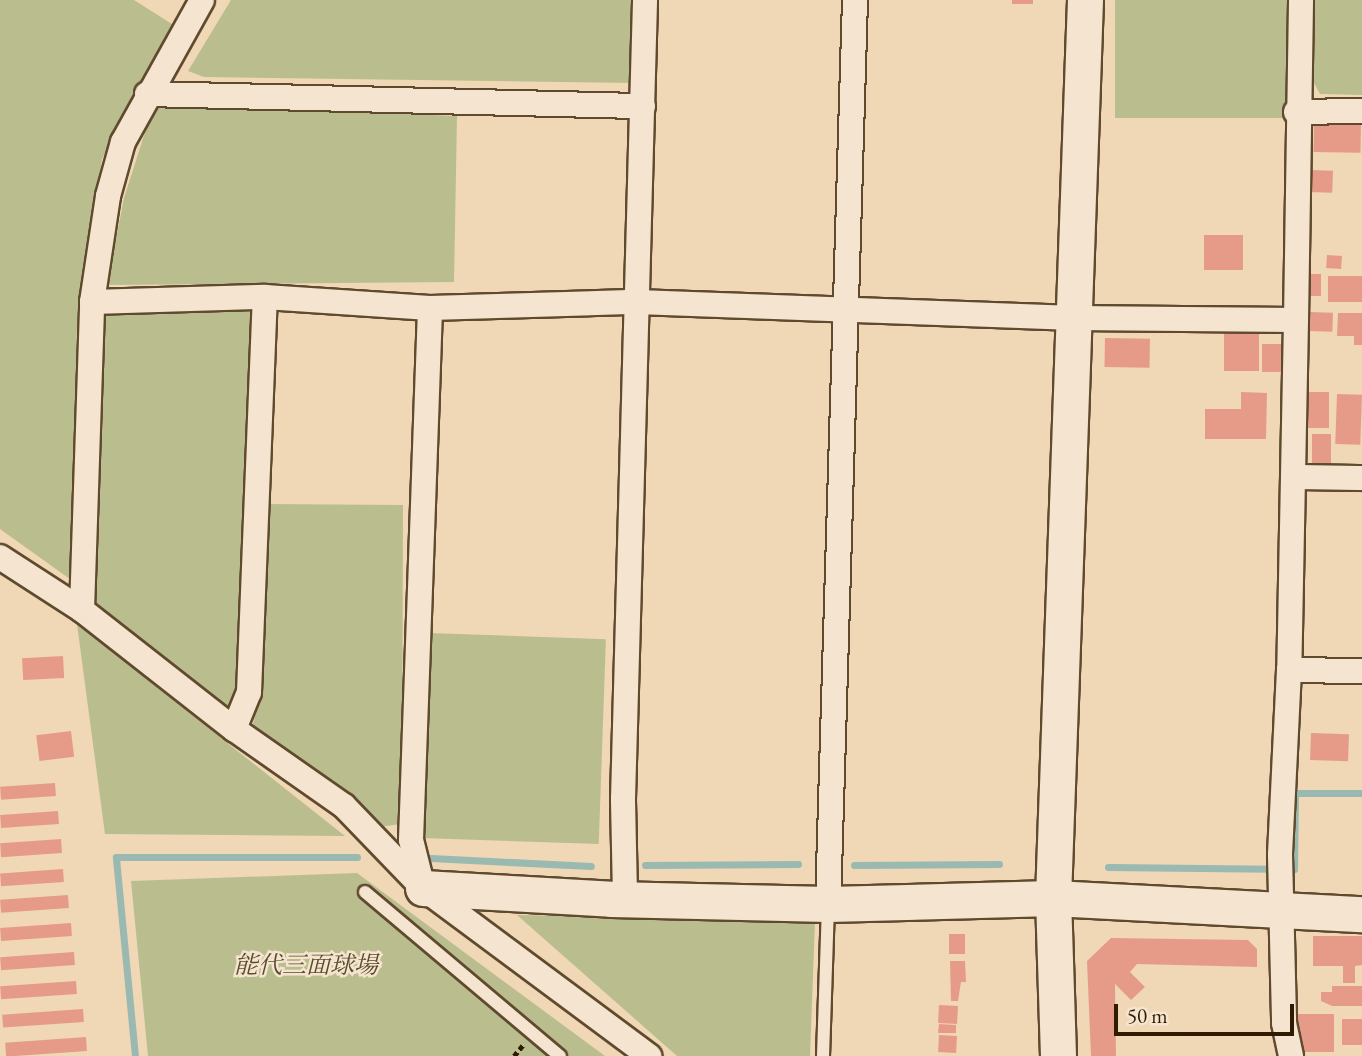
<!DOCTYPE html>
<meta charset="utf-8">
<style>
body{margin:0}
#map{position:relative;width:1362px;height:1056px;overflow:hidden;background:#f0d7b6;font-family:"EB Garamond","Noto Serif JP",serif}
div>[style]{position:absolute}
[style*='--x']{left:calc(var(--x)*1px);top:calc(var(--y)*1px);width:calc(var(--w)*1px);rotate:calc(var(--a)*1deg)}
.green>*{inset:0;background:#babe8e;transform-origin:0 0}
.stream>*{height:7px;margin:-3.5px;padding:0 3.5px;transform-origin:3.5px;border-radius:3.5px;background:#9ab9b1}
.building>*{inset:0;background:#e69b89;transform-origin:0 0}
.path>*{height:4.5px;margin-top:-2.25px;transform-origin:0;background:repeating-linear-gradient(90deg,#301b00 0 5px,transparent 0 8.5px)}
.roads{filter:drop-shadow(2px 0 #604a2e) drop-shadow(-2px 0 #604a2e) drop-shadow(0 2px #604a2e) drop-shadow(0 -2px #604a2e)}
.lane>*{height:12px;margin:-6px;padding:0 6px;transform-origin:6px;border-radius:6px;background:#f5e5d0}
.street>*{height:24px;margin:-12px;padding:0 12px;transform-origin:12px;border-radius:12px;background:#f5e5d0}
.secondary>*{height:35px;margin:-17.5px;padding:0 17.5px;transform-origin:17.5px;border-radius:17.5px;background:#f5e5d0}
span{translate:-50% -50%;white-space:nowrap;text-align:center;line-height:1.15;-webkit-text-stroke:5px #f5e5d0;paint-order:stroke}
.park-label{font-size:24px;color:#594c2b;font-style:italic}
.scale{position:absolute;left:1114px;top:1004px;width:180px;height:32px;box-sizing:border-box;border:4px solid #301b00;border-top:0;padding-left:9px;font-size:21px;line-height:24px;white-space:nowrap;color:#301b00;-webkit-text-stroke:5px #f5e5d0;paint-order:stroke}
</style>
<div id="map">
<div class="green">
<div style="clip-path:polygon(0 0,134px 0,175px 26px,102px 159px,77px 321px,74px 582px,0 529px)"></div>
<div style="clip-path:polygon(231px 0,641px 0,634px 83px,204px 77px,188px 71px)"></div>
<div style="left:1115px;top:0;width:173px;height:118px"></div>
<div style="clip-path:polygon(1313px 0,1362px 0,1362px 95px,1320px 94px,1309px 74px)"></div>
<div style="clip-path:polygon(154px 104px,457px 116px,454px 282px,107px 285px,124px 198px)"></div>
<div style="clip-path:polygon(99px 312px,257px 312px,241px 684px,230px 711px,92px 605px)"></div>
<div style="clip-path:polygon(267px 504px,403px 505px,402px 824px,378px 827px,252px 729px,261px 687px)"></div>
<div style="clip-path:polygon(77px 624px,202px 723px,345px 836px,105px 834px)"></div>
<div style="left:428px;top:633px;width:178px;height:205px;rotate:2deg"></div>
<div style="clip-path:polygon(357px 873px,605px 1056px,148px 1056px,131px 881px)"></div>
<div style="clip-path:polygon(517px 915px,815px 921px,810px 1056px,677px 1056px)"></div>
</div>
<div class="stream">
<div style="--x:431;--y:858;--w:160;--a:2.9"></div>
<div style="--x:645;--y:865;--w:153;--a:-0.4"></div>
<div style="--x:854;--y:865;--w:145;--a:-0.4"></div>
<div style="--x:1108;--y:867;--w:186;--a:0.6"></div>
<div style="--x:1294;--y:869;--w:76;--a:-89.2"></div>
<div style="--x:1295;--y:793;--w:67;--a:0"></div>
<div style="--x:135;--y:1056;--w:200;--a:-95.5"></div>
<div style="--x:116;--y:857;--w:241;--a:0"></div>
</div>
<div class="building">
<div style="left:1012px;top:0;width:21px;height:4px"></div>
<div style="left:1314px;top:123px;width:47px;height:29px;rotate:1deg"></div>
<div style="left:1309px;top:170px;width:24px;height:22px;rotate:2deg"></div>
<div style="left:1204px;top:235px;width:39px;height:35px"></div>
<div style="left:1327px;top:255px;width:15px;height:13px;rotate:4deg"></div>
<div style="left:1306px;top:274px;width:15px;height:22px"></div>
<div style="left:1328px;top:276px;width:34px;height:26px"></div>
<div style="left:1309px;top:312px;width:24px;height:19px;rotate:2deg"></div>
<div style="clip-path:polygon(1338px 313px,1362px 313px,1362px 345px,1354px 345px,1354px 336px,1337px 336px)"></div>
<div style="left:1224px;top:333px;width:35px;height:38px"></div>
<div style="left:1105px;top:338px;width:45px;height:29px;rotate:1deg"></div>
<div style="left:1262px;top:344px;width:21px;height:28px"></div>
<div style="clip-path:polygon(1241px 392px,1267px 393px,1266px 439px,1205px 439px,1205px 409px,1241px 409px)"></div>
<div style="left:1300px;top:392px;width:29px;height:36px"></div>
<div style="left:1337px;top:394px;width:25px;height:50px;rotate:2deg"></div>
<div style="left:1312px;top:434px;width:19px;height:29px"></div>
<div style="left:63px;top:656px;width:22px;height:41px;rotate:87deg"></div>
<div style="left:71px;top:731px;width:26px;height:35px;rotate:83deg"></div>
<div style="left:1311px;top:733px;width:38px;height:27px;rotate:2deg"></div>
<div style="left:55px;top:783px;width:13px;height:55px;rotate:86deg"></div>
<div style="left:58px;top:811px;width:13px;height:58px;rotate:86deg"></div>
<div style="left:61px;top:839px;width:14px;height:61px;rotate:86deg"></div>
<div style="left:63px;top:869px;width:13px;height:63px;rotate:86deg"></div>
<div style="left:68px;top:895px;width:13px;height:68px;rotate:86deg"></div>
<div style="left:71px;top:923px;width:13px;height:71px;rotate:86deg"></div>
<div style="left:949px;top:934px;width:16px;height:20px"></div>
<div style="clip-path:polygon(1313px 936px,1362px 936px,1362px 965px,1355px 966px,1355px 983px,1343px 983px,1343px 966px,1313px 966px)"></div>
<div style="clip-path:polygon(1111px 938px,1248px 940px,1257px 949px,1257px 967px,1137px 964px,1130px 972px,1145px 987px,1131px 1000px,1115px 984px,1116px 1056px,1091px 1056px,1087px 961px)"></div>
<div style="left:74px;top:952px;width:13px;height:74px;rotate:86deg"></div>
<div style="clip-path:polygon(950px 961px,965px 961px,966px 982px,961px 982px,958px 1001px,951px 1001px)"></div>
<div style="left:76px;top:981px;width:13px;height:76px;rotate:86deg"></div>
<div style="clip-path:polygon(1332px 986px,1362px 986px,1362px 1006px,1332px 1006px,1321px 1001px,1321px 992px,1332px 992px)"></div>
<div style="left:939px;top:1005px;width:19px;height:18px;rotate:3deg"></div>
<div style="left:83px;top:1009px;width:13px;height:81px;rotate:86deg"></div>
<div style="left:1298px;top:1014px;width:36px;height:38px"></div>
<div style="left:1342px;top:1019px;width:20px;height:26px"></div>
<div style="clip-path:polygon(939px 1024px,956px 1025px,956px 1033px,938px 1033px)"></div>
<div style="left:939px;top:1035px;width:18px;height:17px;rotate:3deg"></div>
<div style="left:86px;top:1037px;width:14px;height:81px;rotate:86deg"></div>
</div>
<div class="path">
<div style="--x:514;--y:1056;--w:14;--a:-51"></div>
</div>
<div class="roads">
<div class="lane">
<div style="--x:365;--y:892;--w:255;--a:40.1"></div>
<div style="--x:823;--y:1056;--w:148;--a:-88.1"></div>
</div>
<div class="street">
<div style="--x:147;--y:94;--w:496;--a:1.4"></div>
<div style="--x:1296;--y:112;--w:66;--a:-0.9"></div>
<div style="--x:92;--y:302;--w:173;--a:-1.7"></div>
<div style="--x:265;--y:297;--w:165;--a:3.8"></div>
<div style="--x:430;--y:308;--w:207;--a:-1.7"></div>
<div style="--x:637;--y:302;--w:438;--a:2.1"></div>
<div style="--x:1075;--y:318;--w:221;--a:0.5"></div>
<div style="--x:1296;--y:320;--w:350;--a:91.1"></div>
<div style="--x:1289;--y:670;--w:185;--a:92.8"></div>
<div style="--x:1280;--y:855;--w:168;--a:88.6"></div>
<div style="--x:1284;--y:1023;--w:34;--a:78"></div>
<div style="--x:1296;--y:320;--w:320;--a:-89.1"></div>
<div style="--x:1295;--y:477;--w:67;--a:0.9"></div>
<div style="--x:0;--y:557;--w:98;--a:32.9"></div>
<div style="--x:82;--y:610;--w:193;--a:38.1"></div>
<div style="--x:234;--y:729;--w:134;--a:35"></div>
<div style="--x:344;--y:806;--w:114;--a:46.1"></div>
<div style="--x:423;--y:888;--w:282;--a:36.6"></div>
<div style="--x:82;--y:610;--w:308;--a:-88.1"></div>
<div style="--x:92;--y:302;--w:107;--a:-81.4"></div>
<div style="--x:108;--y:196;--w:56;--a:-74.5"></div>
<div style="--x:123;--y:142;--w:162;--a:-60.9"></div>
<div style="--x:1289;--y:670;--w:73;--a:0.8"></div>
<div style="--x:234;--y:729;--w:40;--a:-68"></div>
<div style="--x:249;--y:692;--w:395;--a:-87.7"></div>
<div style="--x:423;--y:888;--w:49;--a:-104"></div>
<div style="--x:411;--y:840;--w:532;--a:-87.95"></div>
<div style="--x:625;--y:896;--w:97;--a:-91.2"></div>
<div style="--x:623;--y:799;--w:799;--a:-88.42"></div>
<div style="--x:828;--y:904;--w:904;--a:-88.29"></div>
</div>
<div class="secondary">
<div style="--x:423;--y:888;--w:188;--a:3.3"></div>
<div style="--x:611;--y:899;--w:217;--a:1.3"></div>
<div style="--x:828;--y:904;--w:225;--a:-1.5"></div>
<div style="--x:1053;--y:898;--w:309;--a:3"></div>
<div style="--x:1058;--y:1056;--w:158;--a:-91.8"></div>
<div style="--x:1053;--y:898;--w:899;--a:-87.96"></div>
</div>
</div>
<div class="park-label">
<span style="left:306px;top:965px">能代三面球場</span>
</div>
<div class="scale">50 m</div>
</div>
